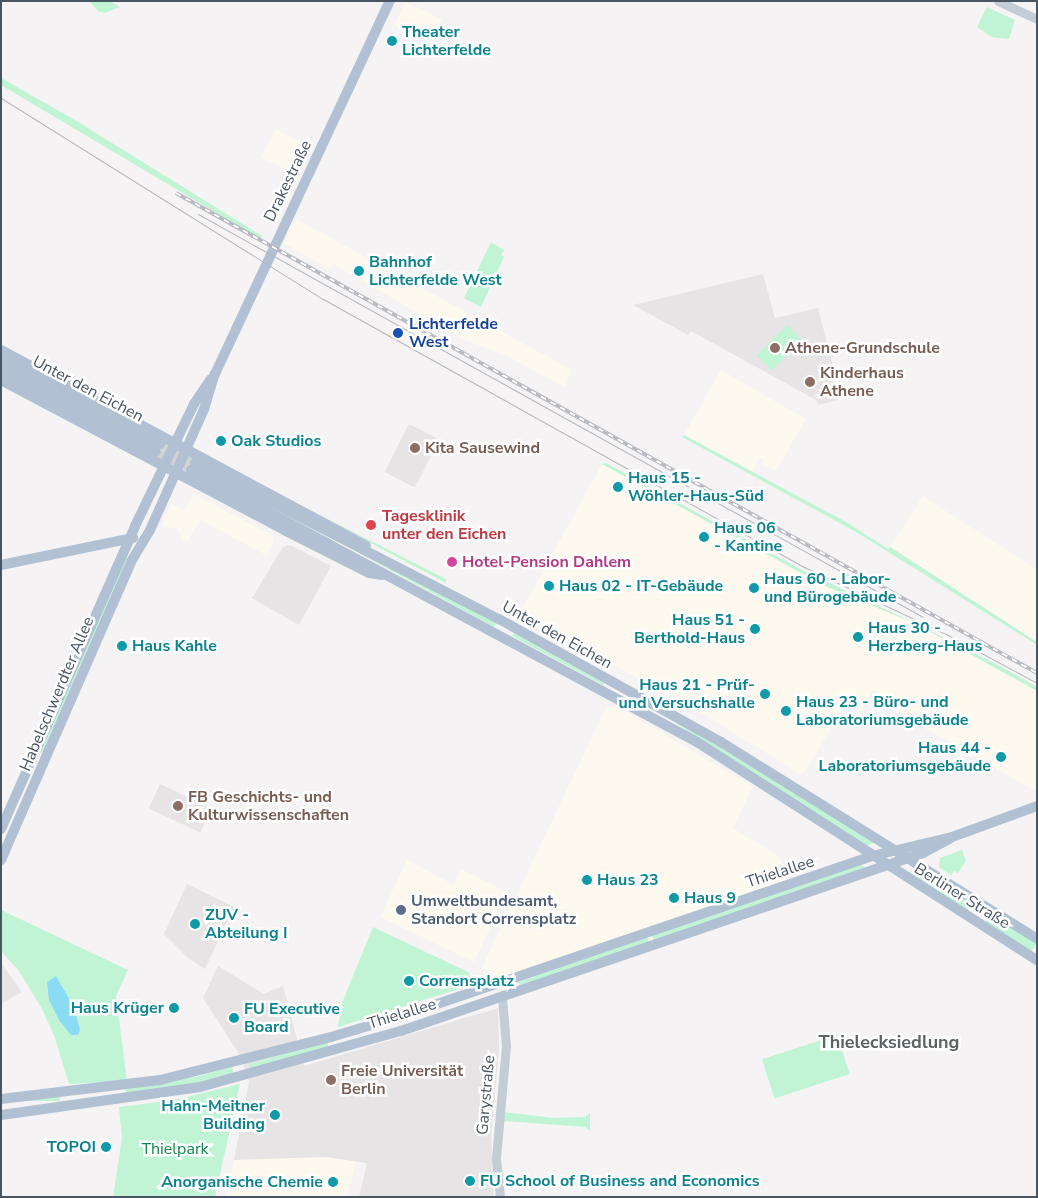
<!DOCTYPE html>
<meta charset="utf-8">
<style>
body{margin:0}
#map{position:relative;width:1038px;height:1198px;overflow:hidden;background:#f5f3f3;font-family:"Nunito Sans",sans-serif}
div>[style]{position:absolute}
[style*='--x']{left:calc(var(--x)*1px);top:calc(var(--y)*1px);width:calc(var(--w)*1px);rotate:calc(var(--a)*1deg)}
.commercial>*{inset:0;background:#fef9ee;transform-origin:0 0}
.education>*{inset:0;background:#e6e4e5;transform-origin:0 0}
.green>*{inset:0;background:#c0f4d5;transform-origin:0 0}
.water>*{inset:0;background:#89dcf4}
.major-tunnel>*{height:10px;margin-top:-5px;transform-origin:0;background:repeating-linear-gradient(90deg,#d2d3d6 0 10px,transparent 0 15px)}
.minor>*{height:9px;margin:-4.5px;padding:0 4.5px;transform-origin:4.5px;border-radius:4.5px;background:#c3cdd5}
.major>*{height:10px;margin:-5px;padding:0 5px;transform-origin:5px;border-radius:5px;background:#b1c1d3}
.tram>*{height:1px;margin:-0.5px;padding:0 0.5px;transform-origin:0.5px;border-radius:0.5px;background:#b4b7bd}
.rail>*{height:4px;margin-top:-2px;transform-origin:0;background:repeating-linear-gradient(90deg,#fff 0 5.5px,#b4b7bd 0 11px);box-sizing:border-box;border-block:1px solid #b4b7bd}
.dots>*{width:14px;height:14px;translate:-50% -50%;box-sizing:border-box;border:2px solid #fff;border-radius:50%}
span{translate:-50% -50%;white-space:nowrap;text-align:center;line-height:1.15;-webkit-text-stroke:5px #fff;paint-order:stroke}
.culture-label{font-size:16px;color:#0d838f;font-weight:700}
.left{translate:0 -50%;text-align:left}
.right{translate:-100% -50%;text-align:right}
.street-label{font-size:16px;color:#485562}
.transit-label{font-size:16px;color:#164399;font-weight:700}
.education-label{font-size:16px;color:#785e54;font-weight:700}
.health-label{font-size:16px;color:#be3a42;font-weight:700}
.hotel-label{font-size:16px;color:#b23c85;font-weight:700}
.service-label{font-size:16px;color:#4e5e75;font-weight:700}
.park-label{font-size:16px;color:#10874e}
.neighbourhood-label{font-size:18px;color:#5e6368;font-weight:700}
.frame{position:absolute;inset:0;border:2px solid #485562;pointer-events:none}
</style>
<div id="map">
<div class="commercial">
<div style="left:405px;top:2px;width:41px;height:26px;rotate:25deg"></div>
<div style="left:275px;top:129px;width:40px;height:32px;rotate:25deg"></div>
<div style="clip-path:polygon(296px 219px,572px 370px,565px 387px,507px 356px,465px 340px,333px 264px,330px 269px,284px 243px)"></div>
<div style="clip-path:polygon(721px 370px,806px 419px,776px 471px,762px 464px,764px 460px,760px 458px,752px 473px,684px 435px)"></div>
<div style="clip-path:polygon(602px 464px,823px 585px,916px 624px,1037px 691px,1037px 792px,893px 710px,886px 698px,873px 690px,861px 711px,847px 703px,802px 775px,703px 714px,523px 615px,522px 609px)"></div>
<div style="clip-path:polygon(194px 494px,273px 536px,274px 541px,266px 555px,200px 520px,188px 540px,182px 539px,177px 528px,162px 527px,171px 504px,184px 511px)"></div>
<div style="clip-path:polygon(923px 496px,1037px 570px,1037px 642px,890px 547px)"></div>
<div style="clip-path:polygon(615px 705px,753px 787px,733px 828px,780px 857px,788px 881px,501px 978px,482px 967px,606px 708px)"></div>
<div style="clip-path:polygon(407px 860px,454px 885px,461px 869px,507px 892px,474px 962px,380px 917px)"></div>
<div style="clip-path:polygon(326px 1157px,356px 1161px,347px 1197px,226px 1197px,234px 1160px)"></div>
</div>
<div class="education">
<div style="clip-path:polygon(763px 274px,775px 318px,818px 308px,835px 373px,831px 375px,838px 400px,818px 405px,816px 400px,691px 331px,688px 335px,633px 305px)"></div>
<div style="left:409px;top:424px;width:34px;height:54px;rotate:27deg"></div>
<div style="clip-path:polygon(290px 545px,331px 566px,299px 625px,252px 598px,283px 547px)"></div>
<div style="left:160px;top:784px;width:57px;height:27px;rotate:25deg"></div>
<div style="clip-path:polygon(187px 884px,234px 907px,205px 969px,189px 959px,164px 934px)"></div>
<div style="clip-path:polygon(1px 963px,22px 992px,1px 1004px)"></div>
<div style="clip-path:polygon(218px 966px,264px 994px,283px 986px,304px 1066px,498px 1008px,499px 1049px,491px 1136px,494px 1197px,359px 1197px,367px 1163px,326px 1157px,234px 1160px,249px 1082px,241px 1057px,203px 998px)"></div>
</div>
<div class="green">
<div style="clip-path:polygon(89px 1px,110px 1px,120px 7px,105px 13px,98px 11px)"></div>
<div style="clip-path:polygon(987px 7px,1015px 20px,1009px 39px,992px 37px,977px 27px)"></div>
<div style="clip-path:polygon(1px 78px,75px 120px,262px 236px,260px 239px,1px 85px)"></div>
<div style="clip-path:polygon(491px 242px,504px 250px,501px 255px,504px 257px,481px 307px,464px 298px)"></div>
<div style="left:787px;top:325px;width:21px;height:43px;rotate:45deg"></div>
<div style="clip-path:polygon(684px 435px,846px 522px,888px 549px,890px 547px,1037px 642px,1037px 645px,858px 533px,682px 437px)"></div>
<div style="clip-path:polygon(606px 463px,800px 569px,916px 624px,996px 664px,1037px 687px,1037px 691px,916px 624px,823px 585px,602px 464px)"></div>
<div style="clip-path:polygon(290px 500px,446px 579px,446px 582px,444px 582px)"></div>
<div style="clip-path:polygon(350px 548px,402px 574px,496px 623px,494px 627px)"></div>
<div style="clip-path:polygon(125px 557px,129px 558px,45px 754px,39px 751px)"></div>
<div style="clip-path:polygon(514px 633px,604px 683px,603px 685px,512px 636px)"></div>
<div style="clip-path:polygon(671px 720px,706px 738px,875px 842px,866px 846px)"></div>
<div style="clip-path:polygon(962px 850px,966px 861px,958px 873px,954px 871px,951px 875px,939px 867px,940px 858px)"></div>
<div style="clip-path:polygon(859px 864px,868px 869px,654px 941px,652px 935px)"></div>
<div style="clip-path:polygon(914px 870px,973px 903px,966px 913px,904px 874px)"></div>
<div style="clip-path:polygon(1px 910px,128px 970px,116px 996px,127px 1081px,69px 1084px,54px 1035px,42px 1009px,19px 971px,1px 951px)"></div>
<div style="left:990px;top:914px;width:55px;height:12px;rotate:32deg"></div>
<div style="clip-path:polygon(373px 927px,470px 973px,462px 988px,338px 1027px,342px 1003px)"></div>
<div style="clip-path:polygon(647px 936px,649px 944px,524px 986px,516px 983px)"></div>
<div style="left:837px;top:1035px;width:41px;height:79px;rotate:72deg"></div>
<div style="left:327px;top:1042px;width:7px;height:81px;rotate:74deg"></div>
<div style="clip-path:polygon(232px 1067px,234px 1075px,198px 1084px,128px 1096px,125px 1089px,195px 1077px)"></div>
<div style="clip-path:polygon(240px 1084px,215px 1197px,113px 1197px,122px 1138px,119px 1107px,174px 1100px)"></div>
<div style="left:60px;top:1094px;width:7px;height:60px;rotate:90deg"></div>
<div style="clip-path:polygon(504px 1112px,554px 1118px,585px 1117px,590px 1113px,590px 1131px,585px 1127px,503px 1121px)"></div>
</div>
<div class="water">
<div style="clip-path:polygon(56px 976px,74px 1007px,80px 1030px,78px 1035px,71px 1035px,59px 1020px,49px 1000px,47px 982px)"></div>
</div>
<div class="major-tunnel">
<div style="--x:160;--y:444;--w:40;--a:28"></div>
<div style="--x:156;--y:452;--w:39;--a:27"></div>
</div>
<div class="minor">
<div style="--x:998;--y:1;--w:43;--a:24.8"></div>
<div style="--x:500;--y:1197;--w:39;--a:-96"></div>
<div style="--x:496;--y:1158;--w:112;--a:-84.9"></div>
<div style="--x:506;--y:1046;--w:49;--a:-94.7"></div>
</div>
<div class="major">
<div style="--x:1;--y:350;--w:414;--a:28.2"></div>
<div style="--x:1;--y:360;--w:180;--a:27.8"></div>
<div style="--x:1;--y:370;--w:175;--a:27.9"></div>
<div style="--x:1;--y:380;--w:323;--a:27.9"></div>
<div style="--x:286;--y:531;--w:93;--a:26.8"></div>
<div style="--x:369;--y:573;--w:13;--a:9"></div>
<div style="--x:195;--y:463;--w:342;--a:27.2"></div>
<div style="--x:499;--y:619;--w:254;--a:29"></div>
<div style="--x:721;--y:742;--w:372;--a:31.9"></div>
<div style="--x:191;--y:470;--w:574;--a:28.26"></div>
<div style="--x:697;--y:742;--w:404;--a:32.7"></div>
<div style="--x:1;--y:565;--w:135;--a:-11.6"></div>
<div style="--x:1;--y:829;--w:331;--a:-66.1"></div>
<div style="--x:135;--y:526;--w:136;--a:-64.2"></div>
<div style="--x:194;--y:404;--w:30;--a:-56"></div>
<div style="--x:1;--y:860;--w:327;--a:-66.4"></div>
<div style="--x:132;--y:560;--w:35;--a:-59"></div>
<div style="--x:150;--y:530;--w:133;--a:-65.9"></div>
<div style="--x:204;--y:409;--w:37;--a:-73"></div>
<div style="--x:215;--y:374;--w:412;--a:-64.9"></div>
<div style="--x:1;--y:1099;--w:160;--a:-6.8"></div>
<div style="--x:160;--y:1080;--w:176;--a:-14.1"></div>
<div style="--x:331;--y:1037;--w:74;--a:-16.5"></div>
<div style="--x:402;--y:1016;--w:496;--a:-18.8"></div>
<div style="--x:872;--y:856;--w:82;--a:-13.4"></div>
<div style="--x:952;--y:837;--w:90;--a:-20"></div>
<div style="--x:1;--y:1115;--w:201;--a:-8"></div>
<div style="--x:200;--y:1087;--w:209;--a:-15.6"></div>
<div style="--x:401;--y:1031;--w:552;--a:-18.83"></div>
<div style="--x:923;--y:853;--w:30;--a:-28"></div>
</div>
<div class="tram">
<div style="--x:1;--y:98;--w:380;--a:32"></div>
<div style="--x:323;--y:299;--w:551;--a:29.13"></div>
<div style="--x:804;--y:567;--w:157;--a:25.3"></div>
<div style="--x:946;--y:634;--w:103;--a:28.3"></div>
<div style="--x:198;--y:214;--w:829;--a:29.07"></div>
</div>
<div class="rail">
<div style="--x:176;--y:193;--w:986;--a:29.14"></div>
</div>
<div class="dots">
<div style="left:392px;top:41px;background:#0f9aa8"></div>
<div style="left:359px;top:271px;background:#0f9aa8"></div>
<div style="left:398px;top:333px;background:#1a4fb4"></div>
<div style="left:775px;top:348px;background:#8d6e63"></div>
<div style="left:810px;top:382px;background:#8d6e63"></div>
<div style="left:221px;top:441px;background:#0f9aa8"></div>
<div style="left:415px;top:448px;background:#8d6e63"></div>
<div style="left:618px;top:487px;background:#0f9aa8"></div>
<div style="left:371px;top:525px;background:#e0444e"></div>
<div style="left:704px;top:537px;background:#0f9aa8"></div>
<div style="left:452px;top:562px;background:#d1479c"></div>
<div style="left:549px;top:586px;background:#0f9aa8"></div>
<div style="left:754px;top:588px;background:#0f9aa8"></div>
<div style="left:755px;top:629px;background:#0f9aa8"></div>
<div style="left:858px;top:637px;background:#0f9aa8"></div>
<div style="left:122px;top:646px;background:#0f9aa8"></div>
<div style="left:765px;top:694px;background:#0f9aa8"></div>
<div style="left:786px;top:711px;background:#0f9aa8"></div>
<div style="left:1001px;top:757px;background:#0f9aa8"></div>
<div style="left:178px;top:806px;background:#8d6e63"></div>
<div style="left:587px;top:880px;background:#0f9aa8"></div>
<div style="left:674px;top:898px;background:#0f9aa8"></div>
<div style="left:401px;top:910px;background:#5c6f8a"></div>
<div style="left:195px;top:924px;background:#0f9aa8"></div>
<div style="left:409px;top:981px;background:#0f9aa8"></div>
<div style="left:174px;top:1008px;background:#0f9aa8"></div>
<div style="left:234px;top:1018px;background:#0f9aa8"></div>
<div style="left:331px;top:1080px;background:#8d6e63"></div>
<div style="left:275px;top:1115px;background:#0f9aa8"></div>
<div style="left:106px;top:1147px;background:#0f9aa8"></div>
<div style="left:470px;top:1181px;background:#0f9aa8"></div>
<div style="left:333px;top:1182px;background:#0f9aa8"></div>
</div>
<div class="culture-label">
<span class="left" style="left:402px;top:41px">Theater<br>Lichterfelde</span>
<span class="left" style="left:369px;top:271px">Bahnhof<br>Lichterfelde West</span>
<span class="left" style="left:231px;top:441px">Oak Studios</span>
<span class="left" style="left:628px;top:487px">Haus 15 -<br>Wöhler-Haus-Süd</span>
<span class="left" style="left:714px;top:537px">Haus 06<br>- Kantine</span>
<span class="left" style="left:764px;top:588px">Haus 60 - Labor-<br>und Bürogebäude</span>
<span class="left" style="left:559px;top:586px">Haus 02 - IT-Gebäude</span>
<span class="right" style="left:745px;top:629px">Haus 51 -<br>Berthold-Haus</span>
<span class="left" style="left:868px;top:637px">Haus 30 -<br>Herzberg-Haus</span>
<span class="left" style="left:132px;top:646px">Haus Kahle</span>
<span class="right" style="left:755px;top:694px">Haus 21 - Prüf-<br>und Versuchshalle</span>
<span class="left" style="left:796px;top:711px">Haus 23 - Büro- und<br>Laboratoriumsgebäude</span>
<span class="right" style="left:991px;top:757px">Haus 44 -<br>Laboratoriumsgebäude</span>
<span class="left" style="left:597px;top:880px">Haus 23</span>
<span class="left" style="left:684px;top:898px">Haus 9</span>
<span class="left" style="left:205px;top:924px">ZUV -<br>Abteilung I</span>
<span class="left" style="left:419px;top:981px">Corrensplatz</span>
<span class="right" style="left:164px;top:1008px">Haus Krüger</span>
<span class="left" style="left:244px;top:1018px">FU Executive<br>Board</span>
<span class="right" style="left:265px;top:1115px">Hahn-Meitner<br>Building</span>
<span class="right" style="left:96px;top:1147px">TOPOI</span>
<span class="left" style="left:480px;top:1181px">FU School of Business and Economics</span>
<span class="right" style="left:323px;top:1182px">Anorganische Chemie</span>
</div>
<div class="street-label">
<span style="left:288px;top:181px;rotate:-64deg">Drakestraße</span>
<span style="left:88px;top:389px;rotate:28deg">Unter den Eichen</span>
<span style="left:557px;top:635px;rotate:29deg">Unter den Eichen</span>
<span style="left:57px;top:694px;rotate:-67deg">Habelschwerdter Allee</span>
<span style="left:780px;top:872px;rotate:-18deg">Thielallee</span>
<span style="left:962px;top:896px;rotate:32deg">Berliner Straße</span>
<span style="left:402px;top:1014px;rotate:-17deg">Thielallee</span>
<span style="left:486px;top:1095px;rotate:-85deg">Garystraße</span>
</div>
<div class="transit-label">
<span class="left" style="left:409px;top:333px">Lichterfelde<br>West</span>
</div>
<div class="education-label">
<span class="left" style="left:785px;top:348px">Athene-Grundschule</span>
<span class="left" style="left:820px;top:382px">Kinderhaus<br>Athene</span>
<span class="left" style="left:425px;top:448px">Kita Sausewind</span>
<span class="left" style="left:188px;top:806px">FB Geschichts- und<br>Kulturwissenschaften</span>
<span class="left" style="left:341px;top:1080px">Freie Universität<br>Berlin</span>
</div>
<div class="health-label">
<span class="left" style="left:382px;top:525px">Tagesklinik<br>unter den Eichen</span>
</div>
<div class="hotel-label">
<span class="left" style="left:462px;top:562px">Hotel-Pension Dahlem</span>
</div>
<div class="service-label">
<span class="left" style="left:411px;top:910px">Umweltbundesamt,<br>Standort Corrensplatz</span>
</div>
<div class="park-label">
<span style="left:175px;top:1149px">Thielpark</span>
</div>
<div class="neighbourhood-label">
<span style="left:889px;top:1042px">Thielecksiedlung</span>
</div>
<div class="frame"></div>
</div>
